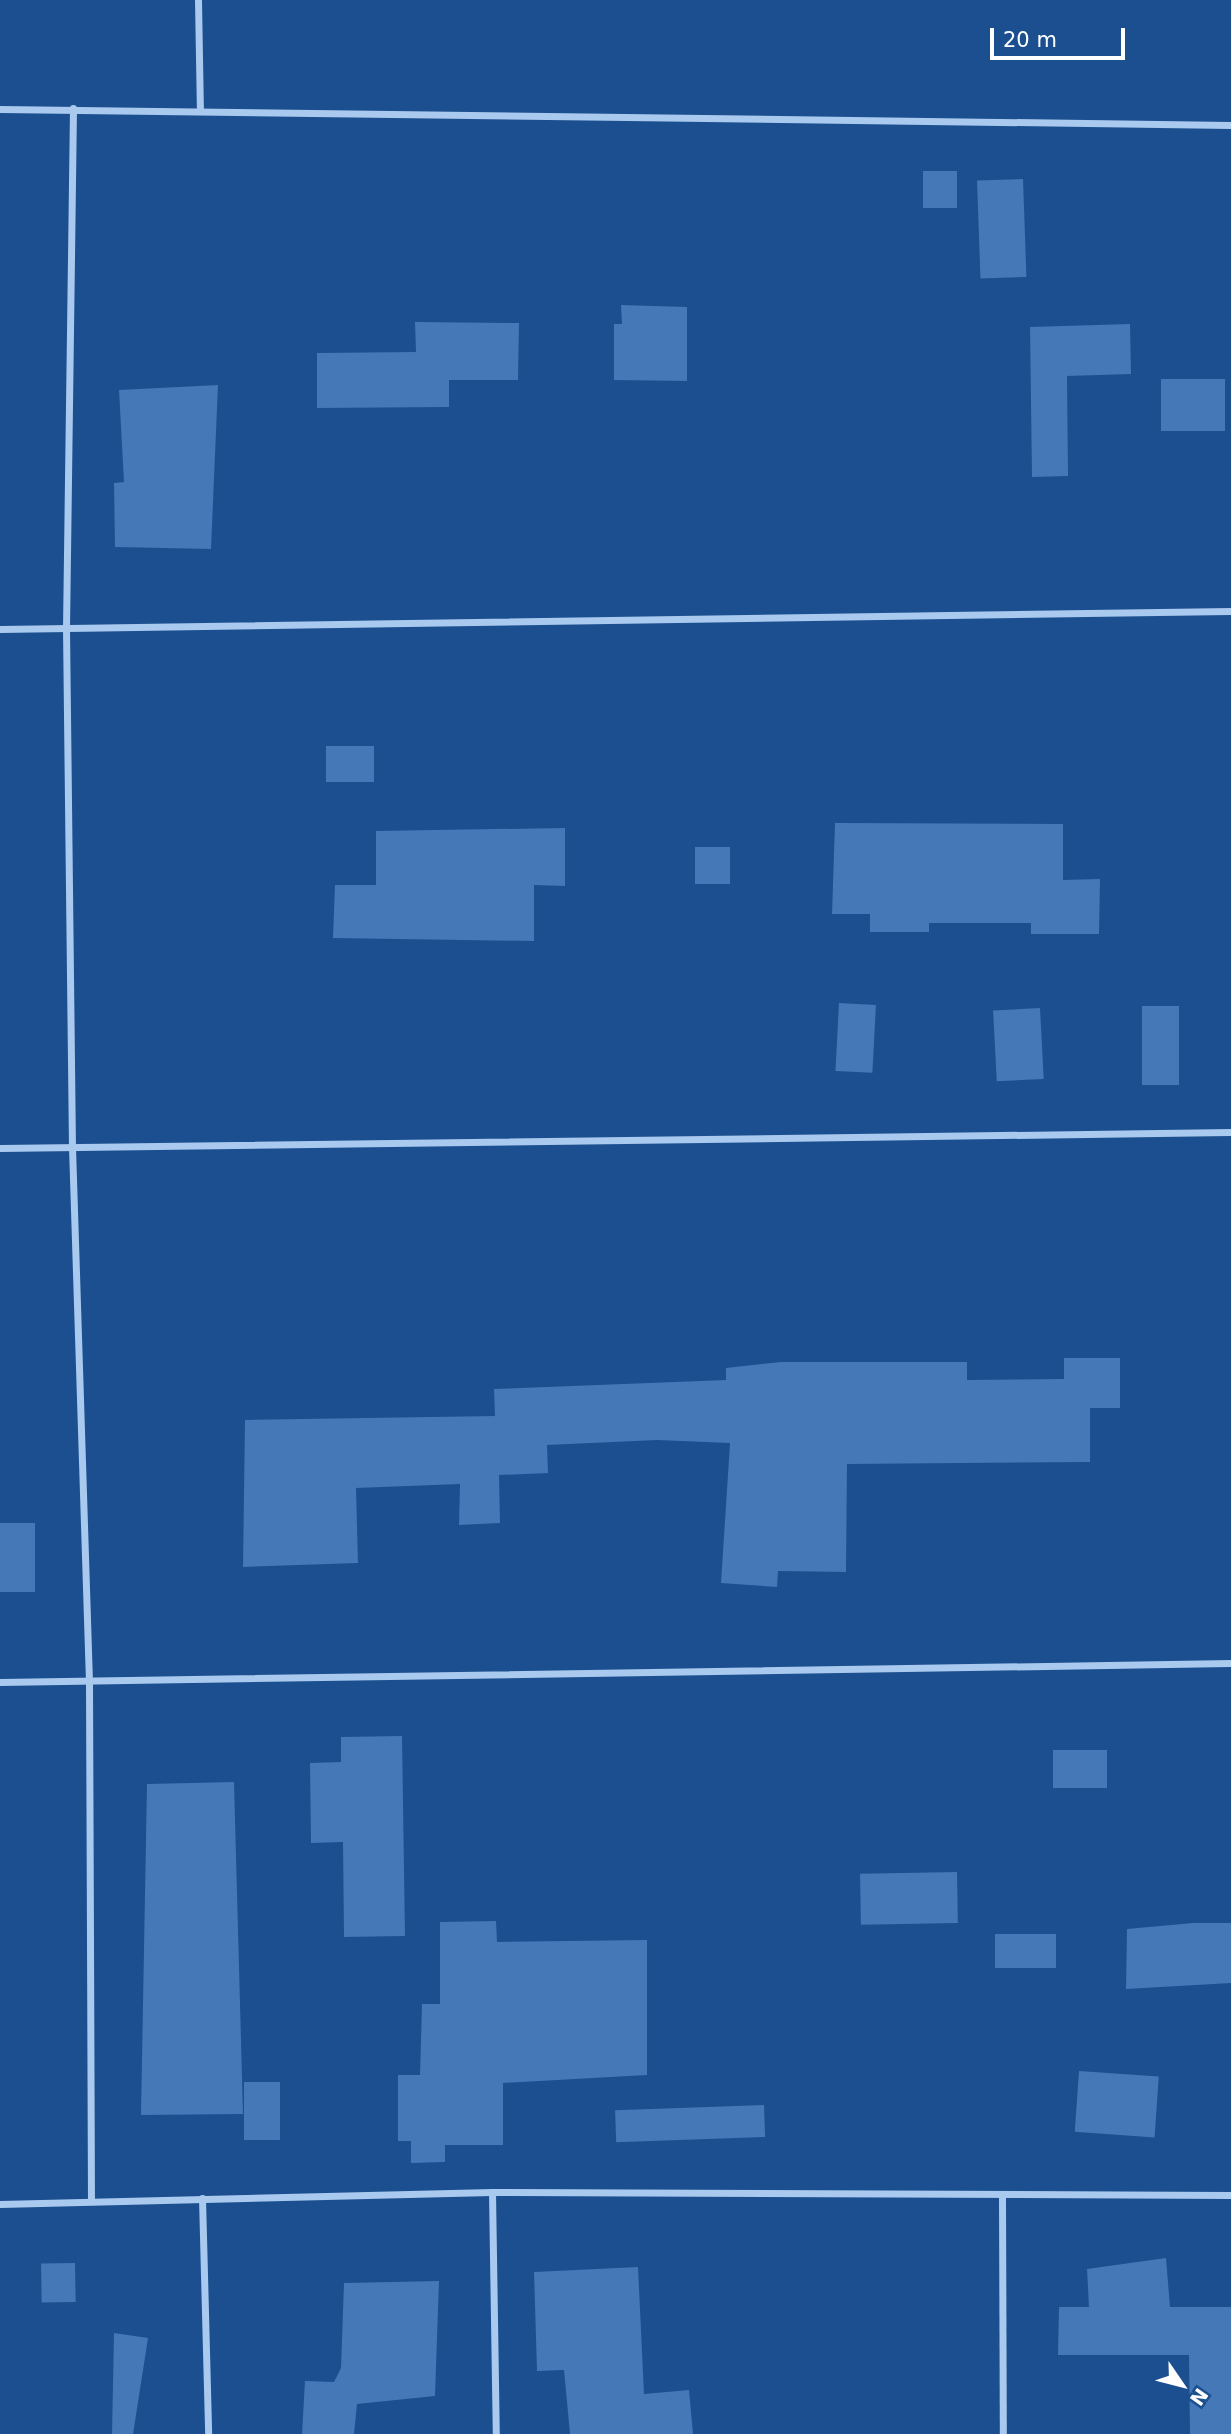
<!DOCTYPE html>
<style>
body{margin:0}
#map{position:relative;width:1231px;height:2434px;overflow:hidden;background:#1b4f8f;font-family:"DejaVu Sans",sans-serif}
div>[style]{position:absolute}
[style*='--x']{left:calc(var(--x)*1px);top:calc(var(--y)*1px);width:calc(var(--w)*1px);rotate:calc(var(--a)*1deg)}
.building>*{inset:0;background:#4478b7;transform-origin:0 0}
.minor>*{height:7px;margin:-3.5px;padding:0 3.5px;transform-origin:3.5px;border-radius:3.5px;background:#a9c9ee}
span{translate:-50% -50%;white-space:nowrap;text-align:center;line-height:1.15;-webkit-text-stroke:5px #1b4f8f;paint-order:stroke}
.north{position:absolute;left:1147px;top:2350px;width:70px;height:70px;-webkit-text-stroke:5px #1b4f8f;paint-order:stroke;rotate:125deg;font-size:19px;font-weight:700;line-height:28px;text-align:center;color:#fff}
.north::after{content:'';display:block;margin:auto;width:24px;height:32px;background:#fff;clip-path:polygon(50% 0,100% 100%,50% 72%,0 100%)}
.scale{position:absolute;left:990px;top:28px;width:135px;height:32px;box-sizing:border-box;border:4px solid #fff;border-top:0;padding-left:9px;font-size:21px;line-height:24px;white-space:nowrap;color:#fff;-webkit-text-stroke:5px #1b4f8f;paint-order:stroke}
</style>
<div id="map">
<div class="building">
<div style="left:923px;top:171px;width:34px;height:37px"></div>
<div style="left:1023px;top:179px;width:98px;height:46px;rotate:88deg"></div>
<div style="clip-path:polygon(621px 305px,687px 307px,687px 381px,614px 380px,614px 324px,622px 324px)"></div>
<div style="clip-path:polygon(415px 322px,519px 323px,518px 380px,449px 380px,449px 407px,317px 408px,317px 353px,416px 352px)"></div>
<div style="clip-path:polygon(1130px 324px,1131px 374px,1067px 376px,1068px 476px,1032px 477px,1030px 327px)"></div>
<div style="left:1225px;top:379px;width:52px;height:64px;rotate:90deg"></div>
<div style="clip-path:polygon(218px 385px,211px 549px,115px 547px,114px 483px,124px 482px,119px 390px)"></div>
<div style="left:326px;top:746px;width:48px;height:36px"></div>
<div style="clip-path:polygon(835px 823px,1063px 824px,1063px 880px,1100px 879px,1099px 934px,1031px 934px,1031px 923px,929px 923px,929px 932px,870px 932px,870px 914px,832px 914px)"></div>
<div style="clip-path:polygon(565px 828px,565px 886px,534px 885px,534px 941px,333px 938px,335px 885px,376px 885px,376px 831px)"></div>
<div style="left:695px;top:847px;width:35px;height:37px"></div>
<div style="left:839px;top:1003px;width:37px;height:68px;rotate:3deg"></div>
<div style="left:1142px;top:1006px;width:37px;height:79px"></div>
<div style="left:1040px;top:1008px;width:71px;height:47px;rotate:87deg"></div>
<div style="clip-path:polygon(1064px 1358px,1120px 1358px,1120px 1408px,1090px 1408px,1090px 1462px,847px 1464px,846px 1572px,778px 1571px,777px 1587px,721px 1583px,730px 1443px,657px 1440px,547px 1445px,548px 1473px,499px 1475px,500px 1523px,459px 1525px,460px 1484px,356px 1488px,358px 1563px,243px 1567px,245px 1420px,495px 1416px,494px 1389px,726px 1380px,726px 1368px,781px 1362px,967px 1362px,967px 1380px,1064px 1379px)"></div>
<div style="left:0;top:1523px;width:35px;height:69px"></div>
<div style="clip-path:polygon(402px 1736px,405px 1936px,344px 1937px,343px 1842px,311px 1843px,310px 1763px,341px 1762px,341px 1737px)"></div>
<div style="left:1053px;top:1750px;width:54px;height:38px"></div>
<div style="clip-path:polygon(234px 1782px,243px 2114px,141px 2115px,147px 1784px)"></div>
<div style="left:957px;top:1872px;width:51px;height:97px;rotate:89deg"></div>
<div style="clip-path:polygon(496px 1921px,497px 1942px,647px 1940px,647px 2075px,503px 2083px,503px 2145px,445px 2145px,445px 2162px,411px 2163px,411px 2141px,398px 2141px,398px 2075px,420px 2075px,422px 2004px,440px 2004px,440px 1922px)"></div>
<div style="clip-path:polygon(1193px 1923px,1231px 1923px,1231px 1983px,1126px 1989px,1127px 1929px)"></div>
<div style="left:1056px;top:1934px;width:34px;height:61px;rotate:90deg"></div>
<div style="left:1079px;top:2071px;width:80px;height:61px;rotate:4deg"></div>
<div style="left:244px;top:2082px;width:36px;height:58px"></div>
<div style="left:764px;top:2105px;width:32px;height:149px;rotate:88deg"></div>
<div style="clip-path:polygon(1166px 2258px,1170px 2307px,1231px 2307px,1231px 2434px,1190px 2434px,1189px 2355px,1058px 2355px,1059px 2307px,1089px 2307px,1087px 2269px)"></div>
<div style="left:75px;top:2263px;width:39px;height:34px;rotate:89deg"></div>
<div style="clip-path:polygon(638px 2267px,644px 2394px,689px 2390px,693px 2434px,570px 2434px,564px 2370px,537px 2371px,534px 2272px)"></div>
<div style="clip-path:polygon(439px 2281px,435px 2396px,357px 2404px,354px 2434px,302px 2434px,305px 2381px,334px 2382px,341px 2368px,344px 2283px)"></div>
<div style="clip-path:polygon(114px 2333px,148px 2338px,133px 2434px,112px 2434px)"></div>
</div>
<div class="minor">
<div style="--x:198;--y:0;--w:110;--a:89"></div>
<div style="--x:73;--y:108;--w:520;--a:90.77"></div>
<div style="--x:66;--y:628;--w:519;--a:89.34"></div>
<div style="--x:72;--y:1147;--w:535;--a:88.18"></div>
<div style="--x:89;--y:1682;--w:519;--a:89.78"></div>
<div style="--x:0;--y:109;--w:1231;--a:0.74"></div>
<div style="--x:0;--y:629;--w:1231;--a:-0.84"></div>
<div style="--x:0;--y:1148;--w:1231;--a:-0.74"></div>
<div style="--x:0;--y:1682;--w:1231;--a:-0.88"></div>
<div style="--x:492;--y:2192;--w:242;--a:89.1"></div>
<div style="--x:1002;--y:2197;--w:237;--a:89.8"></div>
<div style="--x:202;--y:2198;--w:236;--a:88.5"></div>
<div style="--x:0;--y:2204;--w:492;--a:-1.4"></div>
<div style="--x:492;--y:2192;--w:739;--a:0.23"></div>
</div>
<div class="north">N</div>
<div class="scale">20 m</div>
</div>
